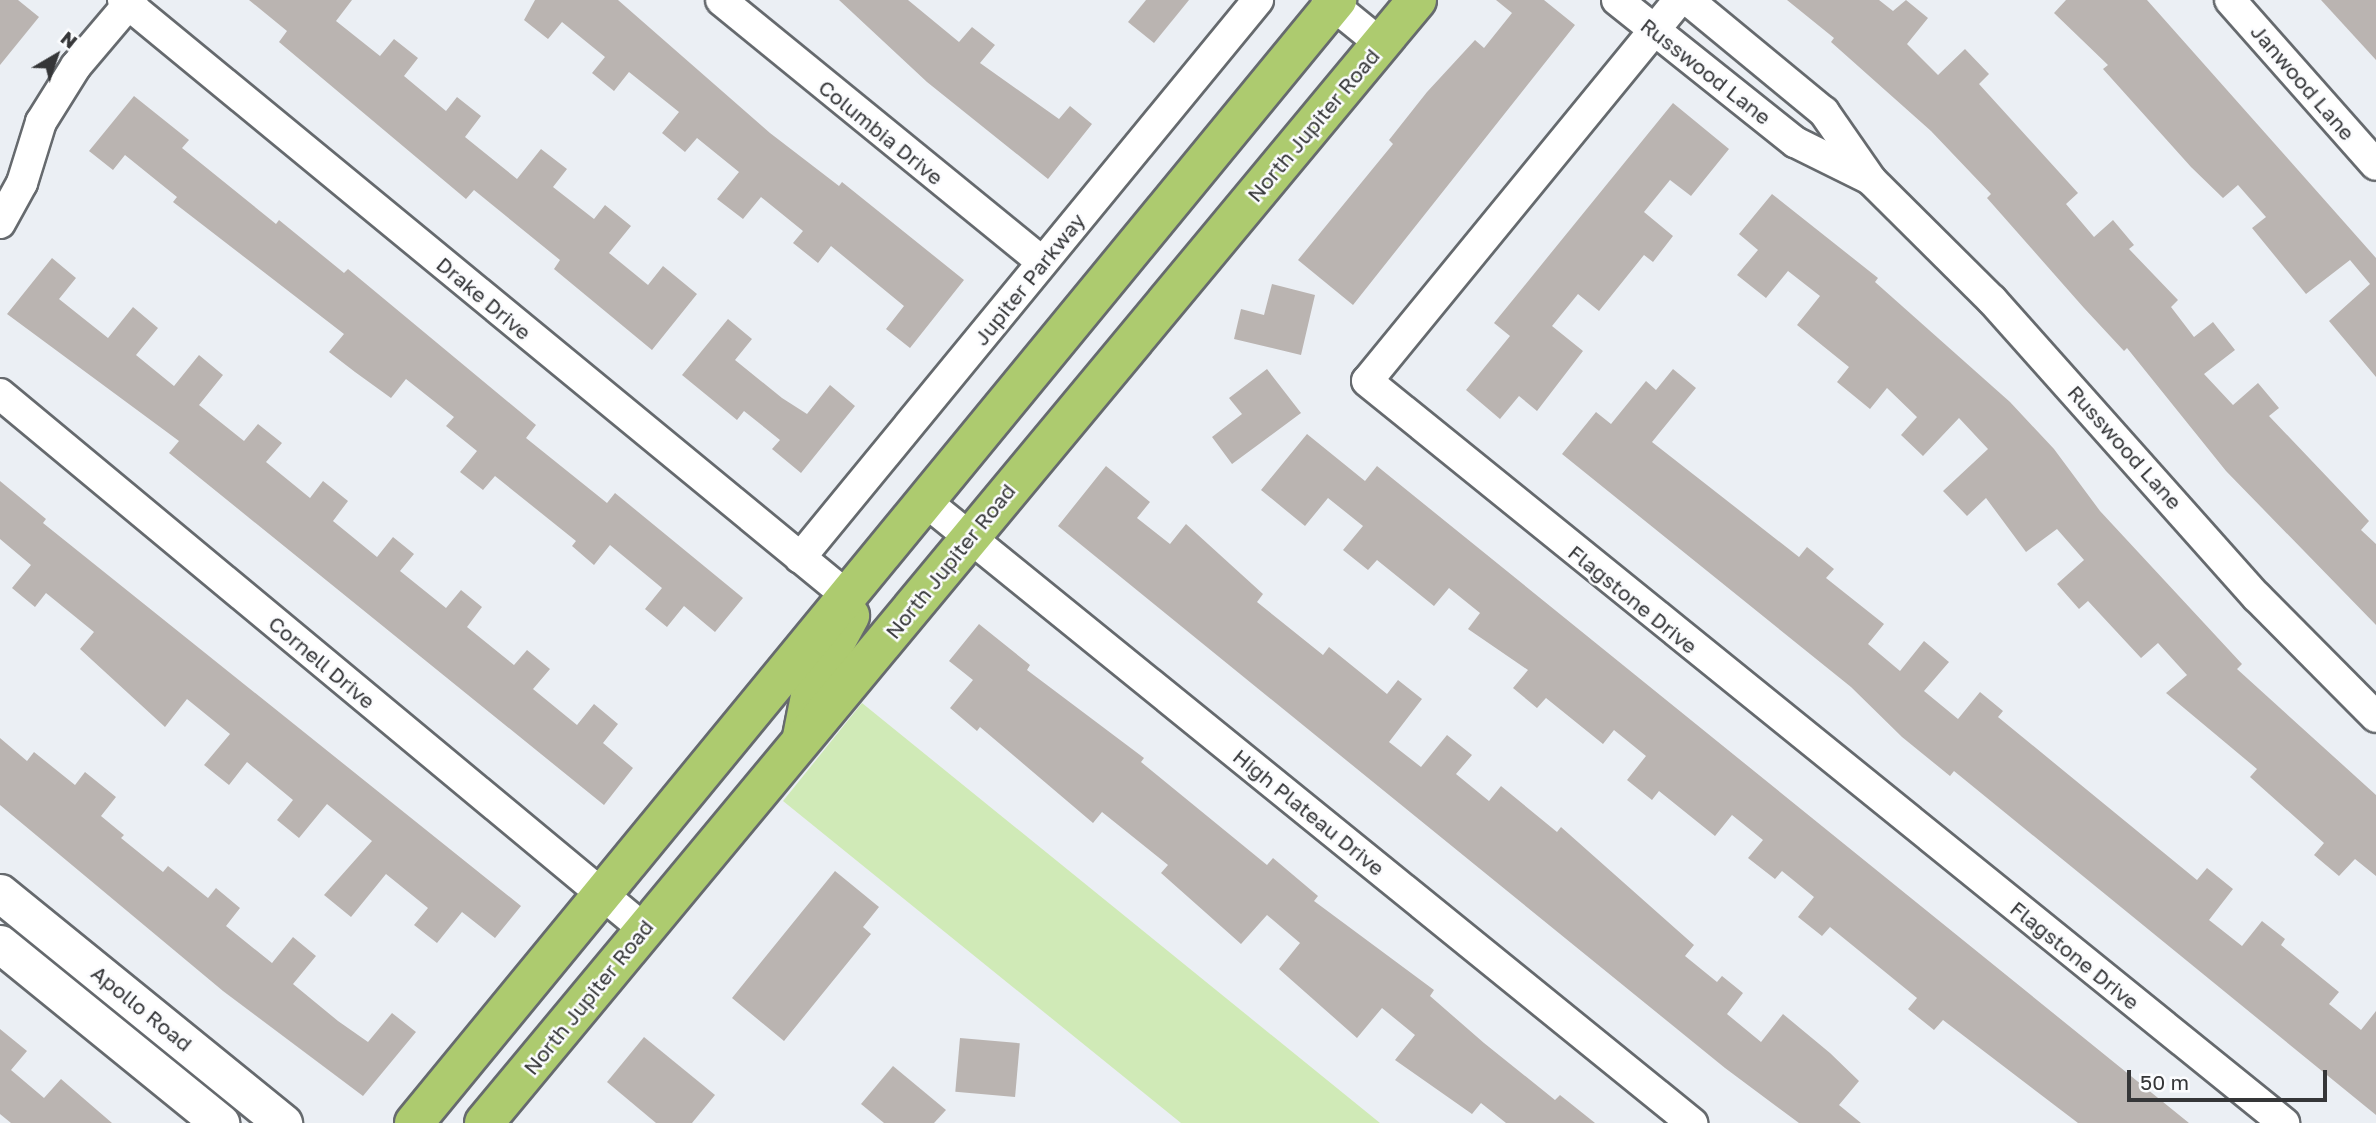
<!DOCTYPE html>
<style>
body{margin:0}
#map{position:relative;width:2376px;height:1123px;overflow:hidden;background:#ebeff4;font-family:"Golos Text",sans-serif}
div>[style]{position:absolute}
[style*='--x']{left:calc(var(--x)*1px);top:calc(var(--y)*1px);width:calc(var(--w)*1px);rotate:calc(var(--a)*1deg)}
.green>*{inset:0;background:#d0eab7}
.building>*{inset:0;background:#bab4b1;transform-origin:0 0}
.roads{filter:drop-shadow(2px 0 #666a6e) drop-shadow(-2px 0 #666a6e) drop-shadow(0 2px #666a6e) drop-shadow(0 -2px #666a6e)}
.minor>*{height:30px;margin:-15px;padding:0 15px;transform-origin:15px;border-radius:15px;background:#fff}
.tertiary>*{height:37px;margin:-18.5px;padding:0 18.5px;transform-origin:18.5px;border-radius:18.5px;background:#fff}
.primary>*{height:38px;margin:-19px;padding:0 19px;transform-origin:19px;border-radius:19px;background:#adcb6f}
span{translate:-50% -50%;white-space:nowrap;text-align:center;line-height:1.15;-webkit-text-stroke:5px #fbfcfe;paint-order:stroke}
.street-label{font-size:21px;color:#353638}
.north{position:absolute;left:21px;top:21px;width:70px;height:70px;-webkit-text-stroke:5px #fbfcfe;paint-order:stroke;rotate:39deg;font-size:19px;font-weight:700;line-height:28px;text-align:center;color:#353638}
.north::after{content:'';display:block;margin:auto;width:24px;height:32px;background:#353638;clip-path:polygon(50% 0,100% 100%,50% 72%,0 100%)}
.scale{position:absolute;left:2127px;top:1070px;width:200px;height:32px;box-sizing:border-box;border:4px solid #353638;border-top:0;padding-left:9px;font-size:21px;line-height:24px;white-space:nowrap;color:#353638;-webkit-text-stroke:5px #fbfcfe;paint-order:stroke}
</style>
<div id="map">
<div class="green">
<div style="clip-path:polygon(862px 703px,1380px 1123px,1181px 1123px,783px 801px)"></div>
</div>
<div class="building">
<div style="clip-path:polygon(0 0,18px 0,39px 17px,0 65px)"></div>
<div style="clip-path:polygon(249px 0,352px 0,336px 21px,380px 56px,394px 39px,418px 58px,404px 76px,446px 111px,457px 97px,481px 116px,465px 137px,517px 179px,541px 149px,567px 169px,553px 187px,594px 219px,605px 205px,631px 226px,609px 253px,648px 285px,663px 266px,697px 294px,652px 350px,554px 269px,560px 260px,474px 190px,466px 199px,279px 42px,287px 31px)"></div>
<div style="clip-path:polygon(535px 0,618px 0,770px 133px,839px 186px,842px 182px,964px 280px,910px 348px,886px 329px,904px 306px,831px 246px,818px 263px,793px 243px,803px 231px,761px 197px,743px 219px,717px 199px,739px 172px,697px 138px,685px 152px,662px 133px,679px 112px,629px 72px,614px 91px,592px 73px,605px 57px,562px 22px,548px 39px,524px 20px)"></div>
<div style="clip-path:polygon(839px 0,908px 0,959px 42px,972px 27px,995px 45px,980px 63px,1059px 119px,1070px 106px,1092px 124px,1048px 179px,927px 82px)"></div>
<div style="clip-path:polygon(1146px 0,1189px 0,1154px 43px,1128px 22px)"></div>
<div style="clip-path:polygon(1496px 0,1544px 0,1575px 25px,1353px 305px,1298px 260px,1393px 144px,1389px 140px,1427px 92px,1475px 40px,1484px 48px,1512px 13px)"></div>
<div style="clip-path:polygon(1787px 0,1879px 0,1893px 11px,1906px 0,1928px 18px,1907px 44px,1938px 75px,1965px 49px,1989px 74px,1979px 84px,2078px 193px,2066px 204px,2094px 237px,2113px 220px,2134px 245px,2129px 249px,2178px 300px,2171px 307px,2194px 337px,2213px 322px,2235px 350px,2204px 374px,2233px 405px,2258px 383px,2279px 408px,2269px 416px,2369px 521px,2361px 530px,2376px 544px,2376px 625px,2226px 471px,2127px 348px,2124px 351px,2084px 308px,1987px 198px,1991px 194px,1931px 131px,1831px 42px,1834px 38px)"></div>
<div style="clip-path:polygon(2066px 0,2147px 0,2376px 258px,2376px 377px,2329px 321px,2370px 284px,2350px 260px,2306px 294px,2252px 228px,2266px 217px,2238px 185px,2223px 198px,2191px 167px,2103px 69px,2108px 65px,2054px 13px)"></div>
<div style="clip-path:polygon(2321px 0,2376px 0,2376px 60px)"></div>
<div style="clip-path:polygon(134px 96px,189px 140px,182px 148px,276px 224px,279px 220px,344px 273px,348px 269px,536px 425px,526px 438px,607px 503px,615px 493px,743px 598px,715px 632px,684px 606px,667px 627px,645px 609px,662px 588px,610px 545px,594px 565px,572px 546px,576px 541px,495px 476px,483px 490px,460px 472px,477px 451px,446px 426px,454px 417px,406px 379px,391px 398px,355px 372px,329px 352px,344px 334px,173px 202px,177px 197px,125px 155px,113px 170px,89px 151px)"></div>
<div style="clip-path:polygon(1673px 103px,1729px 149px,1691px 196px,1670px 180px,1644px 212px,1673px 236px,1653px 262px,1644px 255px,1599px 311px,1578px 294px,1552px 326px,1583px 351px,1537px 411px,1519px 396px,1500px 419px,1466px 390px,1510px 336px,1494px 323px)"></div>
<div style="clip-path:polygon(1772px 194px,1878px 278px,1875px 282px,2010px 402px,2054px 449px,2100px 511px,2242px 664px,2237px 669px,2376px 795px,2376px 876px,2355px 859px,2339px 876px,2314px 855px,2324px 843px,2250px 777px,2257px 769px,2166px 693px,2187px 675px,2158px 643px,2141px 658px,2088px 601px,2079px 609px,2057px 584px,2084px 560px,2057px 529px,2026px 552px,1986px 498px,1967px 516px,1943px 491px,1988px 449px,1959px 418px,1923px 456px,1901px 435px,1917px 417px,1887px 388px,1870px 409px,1837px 382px,1849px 367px,1797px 325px,1820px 296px,1788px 271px,1766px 298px,1737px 275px,1758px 250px,1739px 234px)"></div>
<div style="clip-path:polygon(52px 258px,76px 278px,59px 299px,108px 338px,133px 307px,158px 328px,136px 355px,174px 386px,199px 355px,223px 375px,199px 405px,244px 441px,258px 424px,282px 443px,266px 462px,310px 498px,323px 481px,348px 501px,333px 521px,377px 557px,393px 537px,414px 554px,400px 571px,446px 608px,461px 590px,482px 607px,467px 627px,514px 665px,527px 650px,550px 669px,533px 689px,577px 725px,594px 704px,618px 724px,603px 743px,633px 768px,604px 805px,169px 453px,179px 441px,7px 314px)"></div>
<div style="clip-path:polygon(1272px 284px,1315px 295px,1301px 355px,1234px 339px,1241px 309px,1264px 315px)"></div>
<div style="clip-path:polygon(728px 319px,752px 339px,735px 360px,782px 398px,807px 414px,830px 385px,855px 406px,801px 473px,772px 449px,780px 440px,744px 411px,737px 420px,682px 375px)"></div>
<div style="clip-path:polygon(1267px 369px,1301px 413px,1232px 464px,1212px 437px,1242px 414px,1229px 398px)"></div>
<div style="clip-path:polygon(1673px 369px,1696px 388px,1652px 442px,1799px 557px,1807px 547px,1834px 569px,1826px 578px,1884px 624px,1868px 644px,1900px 671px,1924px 641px,1949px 662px,1924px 691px,1958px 719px,1980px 692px,2003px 711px,1998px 717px,2197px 880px,2207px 868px,2233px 889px,2209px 920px,2242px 946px,2262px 921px,2285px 939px,2281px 945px,2339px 992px,2329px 1004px,2361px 1030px,2376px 1011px,2376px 1115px,1954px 771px,1950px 776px,1902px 737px,1851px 687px,1562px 454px,1596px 412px,1611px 424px,1646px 381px,1656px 390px)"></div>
<div style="clip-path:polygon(1307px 434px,1365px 481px,1377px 466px,2189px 1123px,2078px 1123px,1943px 1020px,1934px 1030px,1908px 1009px,1917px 998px,1830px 927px,1822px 936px,1798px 917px,1814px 897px,1782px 871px,1775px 879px,1748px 858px,1763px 840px,1732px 815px,1715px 836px,1659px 791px,1652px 800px,1627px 780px,1646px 756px,1614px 730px,1603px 744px,1546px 698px,1537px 708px,1513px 688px,1528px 670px,1468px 629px,1480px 613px,1449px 588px,1434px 606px,1377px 560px,1368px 570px,1343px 550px,1363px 526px,1328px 498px,1305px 526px,1261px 490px)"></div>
<div style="clip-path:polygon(1106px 466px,1150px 502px,1137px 518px,1170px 544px,1186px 524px,1263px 594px,1257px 602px,1323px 655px,1329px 647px,1387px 694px,1398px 680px,1422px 699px,1389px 742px,1421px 767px,1447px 735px,1472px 755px,1456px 774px,1489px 801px,1501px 786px,1557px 832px,1561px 827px,1694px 945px,1685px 956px,1717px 982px,1722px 976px,1743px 993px,1727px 1014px,1761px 1042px,1783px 1014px,1830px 1053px,1859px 1081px,1839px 1105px,1861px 1123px,1799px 1123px,1725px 1068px,1058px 526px)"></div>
<div style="clip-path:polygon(0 481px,46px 519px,43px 523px,521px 906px,495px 938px,462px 912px,437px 943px,414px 925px,428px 908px,386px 874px,351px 917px,324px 895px,372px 841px,327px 804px,299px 838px,277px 820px,293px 800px,247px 762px,229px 785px,204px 765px,230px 734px,187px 699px,165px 727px,80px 649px,94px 632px,46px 593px,35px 607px,12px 588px,31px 565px,0 539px)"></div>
<div style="clip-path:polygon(979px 624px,1030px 665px,1027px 670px,1144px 758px,1141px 762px,1267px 865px,1273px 858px,1318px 896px,1314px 901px,1434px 990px,1430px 996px,1484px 1043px,1555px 1100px,1560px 1095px,1595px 1123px,1506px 1123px,1481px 1103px,1472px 1114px,1395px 1060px,1415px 1035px,1382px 1008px,1357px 1038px,1279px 969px,1300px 943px,1267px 915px,1241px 944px,1161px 873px,1168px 865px,1102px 812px,1093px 823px,980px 727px,977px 731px,950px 708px,973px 680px,949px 661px)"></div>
<div style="clip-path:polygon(0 738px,27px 761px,34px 752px,75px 785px,85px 772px,116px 797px,101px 816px,124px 835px,121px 838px,163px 872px,168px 866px,208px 898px,216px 888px,240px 908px,226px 926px,272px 963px,293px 937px,316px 956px,293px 984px,338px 1021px,368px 1042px,392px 1013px,416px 1032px,363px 1096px,223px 991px,0 805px)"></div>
<div style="clip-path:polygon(835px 871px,879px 907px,863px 927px,871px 934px,784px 1041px,732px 998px)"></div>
<div style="clip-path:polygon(0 1029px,27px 1051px,11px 1070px,44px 1098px,61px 1079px,112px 1123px,11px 1123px,0 1114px)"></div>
<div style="clip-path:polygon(644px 1037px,715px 1095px,692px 1123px,656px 1123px,607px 1082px)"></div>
<div style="left:960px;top:1038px;width:60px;height:54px;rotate:5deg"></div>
<div style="clip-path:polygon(893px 1066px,946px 1110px,934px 1123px,884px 1123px,861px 1104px)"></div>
</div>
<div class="roads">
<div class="minor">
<div style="--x:123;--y:0;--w:936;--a:39.45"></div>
<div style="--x:721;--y:0;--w:414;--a:39.2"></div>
<div style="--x:1327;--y:0;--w:70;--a:39.2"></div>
<div style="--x:1617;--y:0;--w:228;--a:38.6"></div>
<div style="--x:1795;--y:142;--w:81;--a:26.3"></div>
<div style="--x:1679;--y:0;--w:492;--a:129.3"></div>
<div style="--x:1367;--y:381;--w:1180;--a:38.98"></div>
<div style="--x:1688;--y:0;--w:176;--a:39.5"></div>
<div style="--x:1824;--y:112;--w:83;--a:55.3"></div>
<div style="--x:1871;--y:180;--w:170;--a:44.8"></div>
<div style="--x:1992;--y:300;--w:398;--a:48.3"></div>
<div style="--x:2257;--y:597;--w:169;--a:45.2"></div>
<div style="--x:2230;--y:0;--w:220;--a:48.5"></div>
<div style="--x:0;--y:223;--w:46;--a:-61.2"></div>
<div style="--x:22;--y:183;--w:64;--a:-72.7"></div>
<div style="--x:41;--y:122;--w:66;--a:-58"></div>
<div style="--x:76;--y:66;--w:87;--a:-49.7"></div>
<div style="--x:0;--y:394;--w:837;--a:39.72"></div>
<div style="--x:925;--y:501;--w:988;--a:39.04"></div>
<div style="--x:800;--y:558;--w:722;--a:-50.62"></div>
</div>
<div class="tertiary">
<div style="--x:0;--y:893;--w:365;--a:39.1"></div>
<div style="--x:0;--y:944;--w:284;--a:39.1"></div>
</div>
<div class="primary">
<div style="--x:802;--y:737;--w:52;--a:-78.9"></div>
<div style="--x:812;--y:686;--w:80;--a:-61.5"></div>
<div style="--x:414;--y:1123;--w:1454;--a:-50.58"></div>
<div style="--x:484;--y:1123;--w:1460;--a:-50.28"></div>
</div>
</div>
<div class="street-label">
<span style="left:1706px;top:71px;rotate:38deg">Russwood Lane</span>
<span style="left:2303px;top:82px;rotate:49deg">Janwood Lane</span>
<span style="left:1313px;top:125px;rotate:-50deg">North Jupiter Road</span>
<span style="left:881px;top:132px;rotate:39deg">Columbia Drive</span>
<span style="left:1029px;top:279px;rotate:-51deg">Jupiter Parkway</span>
<span style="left:484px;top:298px;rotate:40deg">Drake Drive</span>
<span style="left:2125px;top:447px;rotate:48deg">Russwood Lane</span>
<span style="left:950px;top:561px;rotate:-51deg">North Jupiter Road</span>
<span style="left:1633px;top:599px;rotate:39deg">Flagstone Drive</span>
<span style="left:322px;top:662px;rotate:40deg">Cornell Drive</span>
<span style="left:1309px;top:812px;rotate:39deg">High Plateau Drive</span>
<span style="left:2075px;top:955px;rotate:39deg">Flagstone Drive</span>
<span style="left:588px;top:997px;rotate:-51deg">North Jupiter Road</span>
<span style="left:142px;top:1008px;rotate:39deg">Apollo Road</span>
</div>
<div class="north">N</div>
<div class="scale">50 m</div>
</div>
